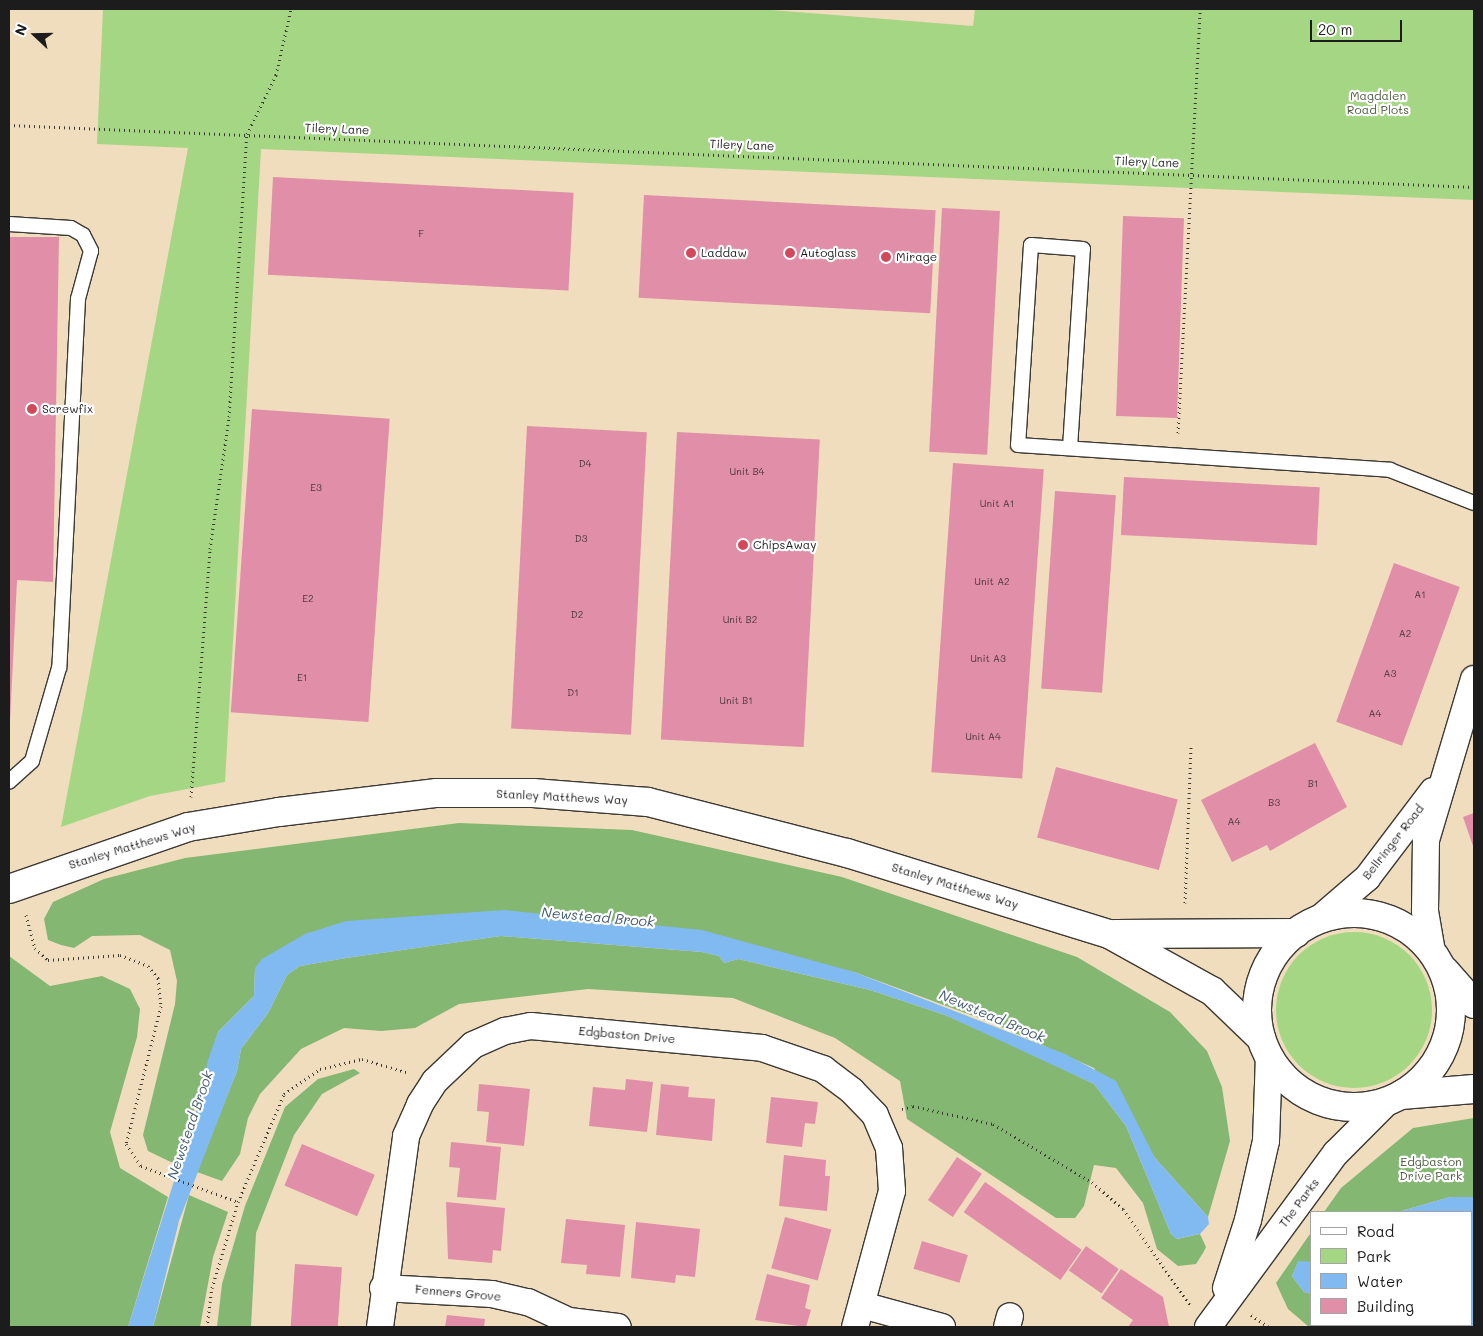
<!DOCTYPE html>
<style>
body{margin:0}
#map{position:relative;width:1483px;height:1336px;overflow:hidden;background:#f0ddbd;font-family:Mali,sans-serif}
div>[style]{position:absolute}
[style*='--x']{left:calc(var(--x)*1px);top:calc(var(--y)*1px);width:calc(var(--w)*1px);rotate:calc(var(--a)*1deg)}
.green>*{inset:0;background:#a5d684}
.round{border-radius:50%}
.forest>*{inset:0;background:#84b772}
.water>*{inset:0;background:#80baf1}
.building>*{inset:0;background:#e18ea8;transform-origin:0 0}
.path>*{height:3px;margin-top:-1.5px;transform-origin:0;background:repeating-linear-gradient(90deg,#3c3934 0 1px,transparent 0 5px)}
.roads{filter:drop-shadow(1px 0 #3c3934) drop-shadow(-1px 0 #3c3934) drop-shadow(0 1px #3c3934) drop-shadow(0 -1px #3c3934)}
.lane>*{height:14px;margin:-7px;padding:0 7px;transform-origin:7px;border-radius:7px;background:#fff}
.street>*{height:26px;margin:-13px;padding:0 13px;transform-origin:13px;border-radius:13px;background:#fff}
.secondary>*{height:28px;margin:-14px;padding:0 14px;transform-origin:14px;border-radius:14px;background:#fff}
.secondary>.ring{margin:-14px;padding:0;box-sizing:content-box;background:none;border:28px solid #fff;border-radius:50%}
.dots>*{width:14px;height:14px;translate:-50% -50%;box-sizing:border-box;border:2px solid #fff;border-radius:50%}
span{translate:-50% -50%;white-space:nowrap;text-align:center;line-height:1.15;-webkit-text-stroke:4.5px #fff;paint-order:stroke}
.number-label{font-size:10px;color:#4d383f}
.number-label span{-webkit-text-stroke-width:0}
.park-label{font-size:12px;color:#4c5d40}
.street-label{font-size:12px;color:#1c1c1c}
.poi-label{font-size:12px;color:#1c1c1c}
.left{translate:0 -50%;text-align:left}
.water-label{font-size:14px;color:#445b71;font-style:italic}
.frame{position:absolute;inset:0;border:10px solid #1c1c1c;pointer-events:none}
.legend{position:absolute;left:1310px;top:1211px;width:162px;height:115px;box-sizing:border-box;background:#fff;border:1px solid #a4a4a4;margin:0;padding:6px 9px;list-style:none;font-size:15px;color:#1c1c1c}
.legend li{display:flex;align-items:center;gap:10px;height:25px}
.legend b{width:25px;border:1px solid #a4a4a4}
.north{position:absolute;left:10px;top:10px;width:50px;height:50px;-webkit-text-stroke:4px #fff;paint-order:stroke;rotate:291deg;font-size:14px;font-weight:700;line-height:20px;text-align:center;color:#1c1c1c}
.north::after{content:'';display:block;margin:auto;width:18px;height:22px;background:#1c1c1c;clip-path:polygon(50% 0,100% 100%,50% 72%,0 100%)}
.scale{position:absolute;left:1310px;top:20px;width:92px;height:22px;box-sizing:border-box;border:2px solid #1c1c1c;border-top:0;padding-left:6px;font-size:15px;line-height:18px;white-space:nowrap;color:#1c1c1c;-webkit-text-stroke:4px #fff;paint-order:stroke}
</style>
<div id="map">
<div class="green">
<div style="clip-path:polygon(103px 9px,760px 9px,973px 26px,975px 9px,1474px 9px,1474px 200px,261px 149px,225px 782px,150px 796px,61px 827px,188px 148px,97px 144px)"></div>
<div class="round" style="left:1276px;top:932px;width:156px;height:156px"></div>
</div>
<div class="forest">
<div style="clip-path:polygon(459px 823px,632px 830px,842px 877px,1077px 957px,1170px 1012px,1207px 1051px,1222px 1087px,1230px 1141px,1208px 1217px,1155px 1158px,1094px 1068px,990px 1022px,854px 972px,599px 919px,255px 968px,254px 996px,218px 1032px,177px 1165px,148px 1151px,143px 1135px,175px 1004px,177px 981px,170px 950px,140px 935px,92px 936px,74px 948px,61px 945px,48px 940px,44px 919px,53px 902px,104px 879px,185px 858px)"></div>
<div style="clip-path:polygon(501px 936px,702px 952px,719px 956px,724px 963px,738px 959px,870px 990px,945px 1015px,1011px 1044px,1094px 1084px,1126px 1126px,1171px 1234px,1177px 1239px,1200px 1234px,1206px 1247px,1203px 1253px,1196px 1264px,1178px 1266px,1157px 1249px,1143px 1203px,1116px 1168px,1094px 1165px,1084px 1206px,1075px 1218px,1056px 1218px,907px 1119px,900px 1081px,835px 1038px,733px 998px,588px 989px,459px 1004px,415px 1028px,381px 1031px,344px 1028px,301px 1049px,260px 1094px,248px 1118px,240px 1154px,222px 1181px,197px 1172px,237px 1071px,241px 1049px,268px 1013px,287px 975px,300px 966px,346px 958px)"></div>
<div style="clip-path:polygon(9px 956px,50px 986px,102px 976px,130px 989px,140px 1009px,137px 1037px,110px 1132px,120px 1168px,168px 1197px,128px 1327px,9px 1327px)"></div>
<div style="clip-path:polygon(354px 1069px,360px 1073px,322px 1094px,294px 1135px,256px 1233px,251px 1327px,217px 1327px,222px 1284px,245px 1206px,285px 1107px,318px 1079px)"></div>
<div style="clip-path:polygon(1474px 1118px,1474px 1197px,1450px 1197px,1398px 1212px,1324px 1212px,1341px 1188px,1413px 1128px)"></div>
<div style="clip-path:polygon(189px 1195px,228px 1212px,213px 1257px,200px 1327px,153px 1327px)"></div>
<div style="clip-path:polygon(1312px 1231px,1312px 1262px,1298px 1262px,1292px 1276px,1304px 1292px,1312px 1294px,1312px 1325px,1394px 1327px,1309px 1327px,1288px 1309px,1276px 1283px)"></div>
</div>
<div class="water">
<div style="clip-path:polygon(504px 910px,702px 930px,854px 972px,1065px 1054px,1116px 1081px,1155px 1158px,1208px 1217px,1209px 1224px,1200px 1234px,1176px 1239px,1171px 1234px,1126px 1126px,1094px 1084px,945px 1015px,870px 990px,738px 959px,724px 963px,719px 956px,702px 952px,501px 936px,346px 958px,300px 966px,287px 975px,268px 1013px,241px 1049px,237px 1071px,179px 1221px,153px 1327px,128px 1327px,198px 1105px,208px 1060px,218px 1032px,254px 996px,255px 968px,262px 959px,305px 934px,346px 921px)"></div>
<div style="clip-path:polygon(1450px 1197px,1474px 1197px,1474px 1327px,1394px 1327px,1389px 1325px,1472px 1325px,1472px 1212px,1398px 1212px)"></div>
<div style="clip-path:polygon(1298px 1261px,1312px 1262px,1312px 1294px,1304px 1292px,1292px 1276px)"></div>
</div>
<div class="building">
<div style="left:273px;top:177px;width:301px;height:98px;rotate:3deg"></div>
<div style="left:644px;top:195px;width:292px;height:103px;rotate:3deg"></div>
<div style="left:942px;top:208px;width:58px;height:244px;rotate:3deg"></div>
<div style="left:1123px;top:216px;width:61px;height:200px;rotate:2deg"></div>
<div style="clip-path:polygon(9px 237px,59px 237px,53px 582px,17px 580px,10px 722px)"></div>
<div style="left:252px;top:409px;width:138px;height:304px;rotate:4deg"></div>
<div style="left:527px;top:426px;width:120px;height:303px;rotate:3deg"></div>
<div style="left:677px;top:432px;width:143px;height:308px;rotate:3deg"></div>
<div style="left:953px;top:463px;width:91px;height:310px;rotate:4deg"></div>
<div style="left:1124px;top:477px;width:196px;height:58px;rotate:3deg"></div>
<div style="left:1055px;top:491px;width:61px;height:198px;rotate:4deg"></div>
<div style="left:1394px;top:563px;width:70px;height:169px;rotate:20deg"></div>
<div style="clip-path:polygon(1315px 743px,1347px 807px,1270px 851px,1267px 845px,1232px 862px,1201px 800px)"></div>
<div style="left:1056px;top:767px;width:126px;height:73px;rotate:15deg"></div>
<div style="clip-path:polygon(1474px 813px,1474px 849px,1463px 817px)"></div>
<div style="clip-path:polygon(626px 1079px,653px 1082px,647px 1132px,589px 1126px,593px 1087px,625px 1090px)"></div>
<div style="clip-path:polygon(479px 1084px,530px 1089px,524px 1146px,486px 1142px,489px 1112px,477px 1111px)"></div>
<div style="clip-path:polygon(661px 1084px,689px 1087px,688px 1097px,715px 1099px,712px 1141px,656px 1135px)"></div>
<div style="clip-path:polygon(771px 1097px,818px 1102px,815px 1124px,805px 1123px,802px 1147px,766px 1143px)"></div>
<div style="clip-path:polygon(451px 1142px,501px 1147px,496px 1200px,457px 1197px,460px 1168px,449px 1167px)"></div>
<div style="left:302px;top:1144px;width:79px;height:45px;rotate:23deg"></div>
<div style="clip-path:polygon(784px 1155px,826px 1160px,825px 1176px,830px 1176px,827px 1211px,779px 1206px)"></div>
<div style="left:957px;top:1157px;width:30px;height:52px;rotate:34deg"></div>
<div style="left:985px;top:1182px;width:118px;height:37px;rotate:35deg"></div>
<div style="clip-path:polygon(446px 1202px,505px 1208px,501px 1251px,493px 1250px,492px 1263px,448px 1259px)"></div>
<div style="left:785px;top:1217px;width:48px;height:53px;rotate:15deg"></div>
<div style="clip-path:polygon(566px 1219px,625px 1225px,620px 1277px,586px 1274px,587px 1265px,561px 1263px)"></div>
<div style="clip-path:polygon(636px 1222px,700px 1229px,695px 1277px,676px 1275px,675px 1283px,631px 1278px)"></div>
<div style="left:922px;top:1241px;width:48px;height:29px;rotate:17deg"></div>
<div style="left:1086px;top:1246px;width:40px;height:30px;rotate:35deg"></div>
<div style="left:295px;top:1264px;width:47px;height:63px;rotate:4deg"></div>
<div style="clip-path:polygon(1121px 1269px,1163px 1297px,1169px 1327px,1128px 1327px,1133px 1320px,1101px 1298px)"></div>
<div style="clip-path:polygon(767px 1274px,810px 1285px,805px 1308px,811px 1310px,806px 1327px,755px 1320px)"></div>
<div style="clip-path:polygon(447px 1315px,485px 1319px,484px 1327px,445px 1327px)"></div>
</div>
<div class="path">
<div style="--x:9;--y:125;--w:1466;--a:2.42"></div>
<div style="--x:1178;--y:433;--w:425;--a:-87"></div>
<div style="--x:191;--y:797;--w:249;--a:-85.6"></div>
<div style="--x:210;--y:549;--w:133;--a:-81.8"></div>
<div style="--x:229;--y:417;--w:284;--a:-86.4"></div>
<div style="--x:247;--y:134;--w:66;--a:-63.8"></div>
<div style="--x:276;--y:75;--w:68;--a:-77.2"></div>
<div style="--x:1185;--y:903;--w:157;--a:-87.8"></div>
<div style="--x:26;--y:915;--w:34;--a:75"></div>
<div style="--x:35;--y:948;--w:18;--a:43"></div>
<div style="--x:48;--y:960;--w:72;--a:-4"></div>
<div style="--x:120;--y:955;--w:30;--a:21"></div>
<div style="--x:148;--y:966;--w:16;--a:50"></div>
<div style="--x:158;--y:978;--w:28;--a:84"></div>
<div style="--x:161;--y:1006;--w:142;--a:104.2"></div>
<div style="--x:126;--y:1144;--w:27;--a:56"></div>
<div style="--x:141;--y:1166;--w:103;--a:20.4"></div>
<div style="--x:902;--y:1109;--w:11;--a:-15"></div>
<div style="--x:913;--y:1106;--w:82;--a:12.7"></div>
<div style="--x:993;--y:1124;--w:115;--a:30.4"></div>
<div style="--x:1092;--y:1182;--w:41;--a:41.1"></div>
<div style="--x:1123;--y:1209;--w:117;--a:55.1"></div>
<div style="--x:1251;--y:1315;--w:22;--a:34"></div>
<div style="--x:207;--y:1327;--w:39;--a:-83"></div>
<div style="--x:212;--y:1288;--w:90;--a:-73.2"></div>
<div style="--x:238;--y:1202;--w:117;--a:-66.9"></div>
<div style="--x:284;--y:1094;--w:44;--a:-34.8"></div>
<div style="--x:320;--y:1069;--w:43;--a:-13.4"></div>
<div style="--x:362;--y:1059;--w:46;--a:16.5"></div>
</div>
<div class="roads">
<div class="lane">
<div style="--x:9;--y:224;--w:62;--a:3.7"></div>
<div style="--x:71;--y:228;--w:14;--a:30"></div>
<div style="--x:83;--y:235;--w:18;--a:63"></div>
<div style="--x:91;--y:251;--w:50;--a:105.2"></div>
<div style="--x:78;--y:299;--w:369;--a:92.9"></div>
<div style="--x:59;--y:668;--w:97;--a:106.2"></div>
<div style="--x:32;--y:761;--w:31;--a:138"></div>
<div style="--x:1070;--y:448;--w:199;--a:-86.3"></div>
<div style="--x:1083;--y:249;--w:52;--a:-175.6"></div>
<div style="--x:1031;--y:245;--w:200;--a:93.7"></div>
<div style="--x:1018;--y:445;--w:373;--a:3.8"></div>
<div style="--x:1390;--y:470;--w:90;--a:21.4"></div>
</div>
<div class="street">
<div style="--x:1318;--y:920;--w:65;--a:-40.6"></div>
<div style="--x:1367;--y:878;--w:109;--a:-52.8"></div>
<div style="--x:1432;--y:952;--w:42;--a:-99.7"></div>
<div style="--x:1425;--y:911;--w:71;--a:-89.2"></div>
<div style="--x:1426;--y:840;--w:168;--a:-73.4"></div>
<div style="--x:383;--y:1288;--w:109;--a:3.2"></div>
<div style="--x:492;--y:1294;--w:37;--a:13"></div>
<div style="--x:528;--y:1302;--w:45;--a:24.9"></div>
<div style="--x:569;--y:1321;--w:49;--a:7"></div>
<div style="--x:1226;--y:1288;--w:71;--a:-72.1"></div>
<div style="--x:1248;--y:1220;--w:81;--a:-77.2"></div>
<div style="--x:1266;--y:1141;--w:84;--a:-88"></div>
<div style="--x:862;--y:1305;--w:83;--a:15.4"></div>
<div style="--x:380;--y:1327;--w:193;--a:-82.2"></div>
<div style="--x:406;--y:1136;--w:35;--a:-66"></div>
<div style="--x:420;--y:1104;--w:27;--a:-57"></div>
<div style="--x:435;--y:1081;--w:52;--a:-43.5"></div>
<div style="--x:473;--y:1045;--w:35;--a:-24"></div>
<div style="--x:505;--y:1031;--w:26;--a:-11"></div>
<div style="--x:531;--y:1026;--w:232;--a:5.4"></div>
<div style="--x:762;--y:1048;--w:65;--a:19"></div>
<div style="--x:823;--y:1069;--w:36;--a:37"></div>
<div style="--x:852;--y:1091;--w:33;--a:46"></div>
<div style="--x:875;--y:1115;--w:36;--a:67"></div>
<div style="--x:889;--y:1148;--w:43;--a:86"></div>
<div style="--x:892;--y:1191;--w:141;--a:105.2"></div>
<div style="--x:1007;--y:1327;--w:11;--a:-75"></div>
<div style="--x:1208;--y:1327;--w:216;--a:-53.7"></div>
<div style="--x:1336;--y:1153;--w:74;--a:-45"></div>
</div>
<div class="secondary">
<div style="--x:9;--y:889;--w:189;--a:-19.1"></div>
<div style="--x:188;--y:827;--w:92;--a:-9.4"></div>
<div style="--x:279;--y:812;--w:159;--a:-6.9"></div>
<div style="--x:437;--y:793;--w:96;--a:0"></div>
<div style="--x:533;--y:793;--w:115;--a:4.5"></div>
<div style="--x:648;--y:802;--w:205;--a:14.4"></div>
<div style="--x:847;--y:853;--w:274;--a:17.2"></div>
<div style="--x:1109;--y:934;--w:118;--a:29"></div>
<div style="--x:1212;--y:991;--w:68;--a:43.8"></div>
<div class="ring" style="left:1257px;top:913px;width:166px;height:166px"></div>
<div style="--x:1115;--y:934;--w:181;--a:-0.3"></div>
<div style="--x:1445;--y:971;--w:44;--a:48.7"></div>
<div style="--x:1401;--y:1095;--w:73;--a:-4.7"></div>
</div>
</div>
<div class="dots">
<div style="left:691px;top:253px;background:#d1495b"></div>
<div style="left:790px;top:253px;background:#d1495b"></div>
<div style="left:886px;top:257px;background:#d1495b"></div>
<div style="left:32px;top:409px;background:#d1495b"></div>
<div style="left:743px;top:545px;background:#d1495b"></div>
</div>
<div class="number-label">
<span style="left:421px;top:234px">F</span>
<span style="left:585px;top:464px">D4</span>
<span style="left:747px;top:472px">Unit B4</span>
<span style="left:316px;top:488px">E3</span>
<span style="left:997px;top:504px">Unit A1</span>
<span style="left:581px;top:539px">D3</span>
<span style="left:992px;top:582px">Unit A2</span>
<span style="left:1420px;top:595px">A1</span>
<span style="left:308px;top:599px">E2</span>
<span style="left:577px;top:615px">D2</span>
<span style="left:740px;top:620px">Unit B2</span>
<span style="left:1405px;top:634px">A2</span>
<span style="left:988px;top:659px">Unit A3</span>
<span style="left:1390px;top:674px">A3</span>
<span style="left:302px;top:678px">E1</span>
<span style="left:573px;top:693px">D1</span>
<span style="left:736px;top:701px">Unit B1</span>
<span style="left:1375px;top:714px">A4</span>
<span style="left:983px;top:737px">Unit A4</span>
<span style="left:1313px;top:784px">B1</span>
<span style="left:1274px;top:803px">B3</span>
<span style="left:1234px;top:822px">A4</span>
</div>
<div class="park-label">
<span style="left:1378px;top:103px">Magdalen<br>Road Plots</span>
<span style="left:1431px;top:1169px">Edgbaston<br>Drive Park</span>
</div>
<div class="street-label">
<span style="left:337px;top:129px;rotate:2deg">Tilery Lane</span>
<span style="left:742px;top:145px;rotate:2deg">Tilery Lane</span>
<span style="left:1147px;top:162px;rotate:2deg">Tilery Lane</span>
<span style="left:562px;top:797px;rotate:3deg">Stanley Matthews Way</span>
<span style="left:1393px;top:842px;rotate:-52deg">Bellringer Road</span>
<span style="left:132px;top:846px;rotate:-17deg">Stanley Matthews Way</span>
<span style="left:955px;top:886px;rotate:17deg">Stanley Matthews Way</span>
<span style="left:627px;top:1035px;rotate:5deg">Edgbaston Drive</span>
<span style="left:1299px;top:1203px;rotate:-53deg">The Parks</span>
<span style="left:458px;top:1293px;rotate:5deg">Fenners Grove</span>
</div>
<div class="poi-label">
<span class="left" style="left:701px;top:253px">Laddaw</span>
<span class="left" style="left:800px;top:253px">Autoglass</span>
<span class="left" style="left:896px;top:257px">Mirage</span>
<span class="left" style="left:42px;top:409px">Screwfix</span>
<span class="left" style="left:753px;top:545px">ChipsAway</span>
</div>
<div class="water-label">
<span style="left:598px;top:917px;rotate:5deg">Newstead Brook</span>
<span style="left:992px;top:1016px;rotate:23deg">Newstead Brook</span>
<span style="left:190px;top:1125px;rotate:-71deg">Newstead Brook</span>
</div>
<div class="frame"></div>
<ul class="legend">
<li><b style="height:6px;background:#fff"></b>Road</li>
<li><b style="height:14px;background:#a5d684"></b>Park</li>
<li><b style="height:14px;background:#80baf1"></b>Water</li>
<li><b style="height:14px;background:#e18ea8"></b>Building</li>
</ul>
<div class="north">N</div>
<div class="scale">20 m</div>
</div>
